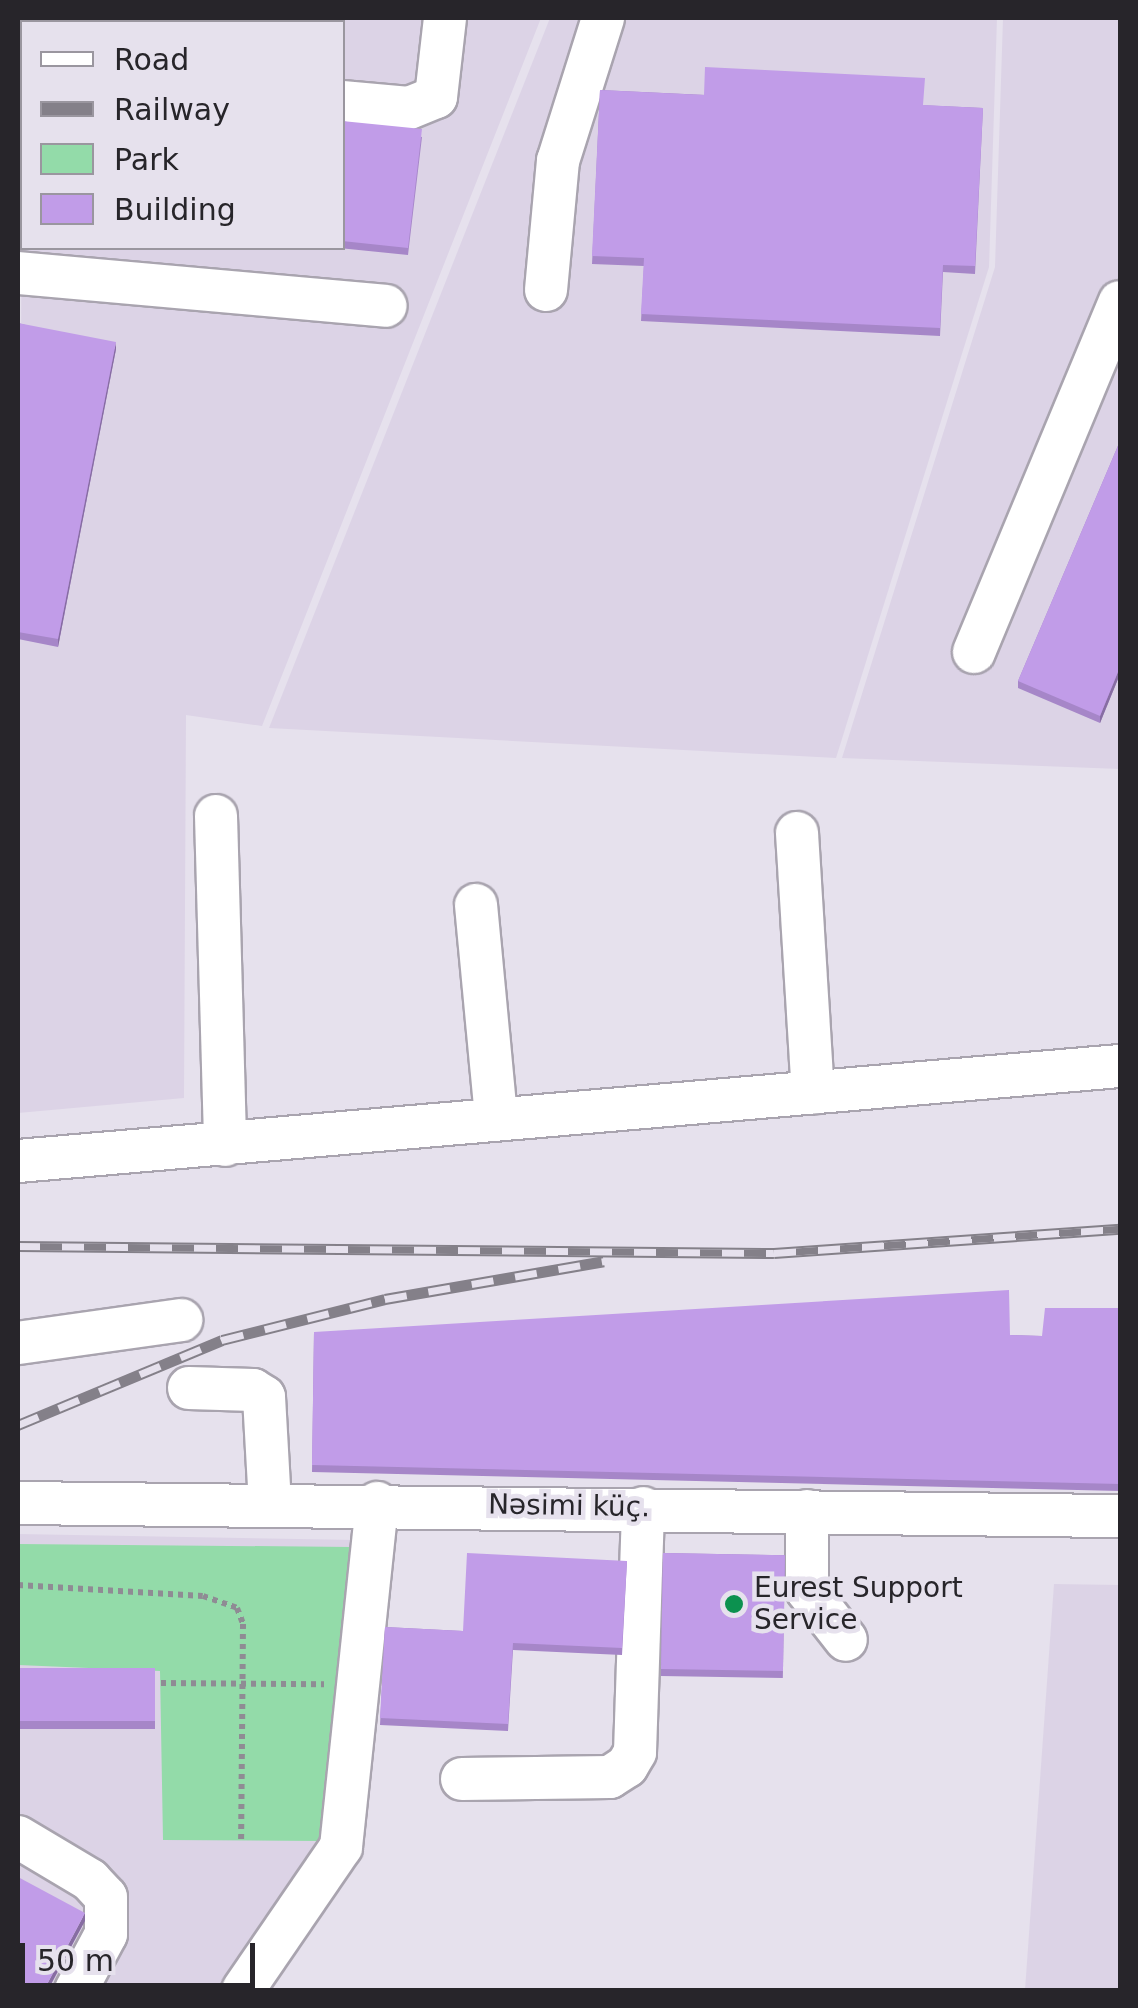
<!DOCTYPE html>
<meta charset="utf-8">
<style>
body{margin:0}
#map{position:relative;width:1138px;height:2008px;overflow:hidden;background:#e6e1ed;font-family:"DejaVu Sans",sans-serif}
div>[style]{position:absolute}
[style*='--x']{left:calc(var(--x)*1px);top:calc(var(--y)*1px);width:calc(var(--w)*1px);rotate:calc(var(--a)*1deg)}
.built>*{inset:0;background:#dcd3e6}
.green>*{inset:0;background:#93dba9}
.path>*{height:6px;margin-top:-3px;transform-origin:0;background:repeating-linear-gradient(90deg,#8f8b94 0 5px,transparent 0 10px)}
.roads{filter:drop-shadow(2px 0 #a9a4af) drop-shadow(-2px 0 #a9a4af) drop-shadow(0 2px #a9a4af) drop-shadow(0 -2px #a9a4af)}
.minor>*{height:42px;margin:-21px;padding:0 21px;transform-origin:21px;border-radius:21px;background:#fff}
.rail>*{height:11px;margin-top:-5.5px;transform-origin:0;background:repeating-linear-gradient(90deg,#e6e1ed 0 22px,#848089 0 44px);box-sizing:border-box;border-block:2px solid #848089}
.wall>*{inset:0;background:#a686c8;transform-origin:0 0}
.shaded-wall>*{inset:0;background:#876da2}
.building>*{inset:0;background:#c19ce8;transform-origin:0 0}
.dots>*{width:28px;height:28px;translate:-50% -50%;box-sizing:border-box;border:5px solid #e6e1ed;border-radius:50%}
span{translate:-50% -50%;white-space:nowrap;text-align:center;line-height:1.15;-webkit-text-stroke:9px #e6e1ed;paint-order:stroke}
.street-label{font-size:28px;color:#27252a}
.poi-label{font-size:28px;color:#27252a}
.left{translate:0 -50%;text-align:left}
.frame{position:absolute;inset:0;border:20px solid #27252a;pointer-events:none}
.legend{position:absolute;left:20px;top:20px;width:325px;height:230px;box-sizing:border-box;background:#e6e1ed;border:2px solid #9a969f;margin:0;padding:12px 18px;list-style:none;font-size:30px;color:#27252a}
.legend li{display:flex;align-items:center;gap:20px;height:50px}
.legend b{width:50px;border:2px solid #9a969f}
.scale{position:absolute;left:20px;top:1943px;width:235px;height:45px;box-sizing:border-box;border:5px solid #27252a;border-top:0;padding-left:12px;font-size:30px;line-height:35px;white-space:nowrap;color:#27252a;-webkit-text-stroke:8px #e6e1ed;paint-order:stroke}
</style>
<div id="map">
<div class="built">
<div style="clip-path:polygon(40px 18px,541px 18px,262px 726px,186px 715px,184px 1098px,18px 1113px,22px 111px,22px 248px,342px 248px,342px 22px,40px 22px)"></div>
<div style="clip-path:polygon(550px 18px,997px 18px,989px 267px,836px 758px,269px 728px)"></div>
<div style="clip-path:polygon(1003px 18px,1120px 18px,1120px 769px,842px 758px,995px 267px)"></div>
<div style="clip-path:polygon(18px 1534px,357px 1540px,325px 1843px,218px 1990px,18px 1990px)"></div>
<div style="clip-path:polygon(1054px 1584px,1120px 1585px,1120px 1990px,1025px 1990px)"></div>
</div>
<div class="green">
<div style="clip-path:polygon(18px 1544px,352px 1547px,320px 1841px,163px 1840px,160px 1671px,18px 1665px)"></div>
</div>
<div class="path">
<div style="--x:18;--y:1585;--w:185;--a:3.4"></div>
<div style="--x:203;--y:1596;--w:36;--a:19"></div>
<div style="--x:237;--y:1608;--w:17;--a:69"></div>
<div style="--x:243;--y:1624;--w:215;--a:90.5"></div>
<div style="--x:161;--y:1683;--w:163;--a:0.4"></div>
</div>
<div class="roads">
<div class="minor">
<div style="--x:342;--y:102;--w:67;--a:5.1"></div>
<div style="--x:409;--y:108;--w:29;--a:-22"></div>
<div style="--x:436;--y:97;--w:80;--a:-83.5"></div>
<div style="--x:18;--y:273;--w:369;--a:5.1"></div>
<div style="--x:546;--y:290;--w:130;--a:-84.7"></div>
<div style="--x:558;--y:161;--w:150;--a:-72.5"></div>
<div style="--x:974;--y:652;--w:379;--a:-67.4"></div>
<div style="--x:216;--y:816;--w:329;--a:88.4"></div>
<div style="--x:797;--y:833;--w:260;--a:86.5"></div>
<div style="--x:476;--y:905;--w:214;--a:84.6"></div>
<div style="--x:18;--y:1161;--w:1106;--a:-4.93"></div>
<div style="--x:18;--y:1343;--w:165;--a:-8"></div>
<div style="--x:189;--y:1388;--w:64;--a:1.8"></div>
<div style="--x:253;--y:1390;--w:13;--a:32"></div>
<div style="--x:264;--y:1397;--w:106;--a:86.8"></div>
<div style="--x:18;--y:1503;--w:1102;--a:0.68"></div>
<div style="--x:807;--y:1511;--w:79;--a:90"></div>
<div style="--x:807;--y:1590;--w:63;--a:52"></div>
<div style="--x:462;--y:1779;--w:148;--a:-0.8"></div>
<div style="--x:610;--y:1777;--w:20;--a:-33"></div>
<div style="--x:627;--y:1766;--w:16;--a:-60"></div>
<div style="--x:635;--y:1752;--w:244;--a:-88.1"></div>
<div style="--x:18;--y:1837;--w:84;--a:30.8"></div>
<div style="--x:90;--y:1880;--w:23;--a:47"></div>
<div style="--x:106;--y:1897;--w:37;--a:90"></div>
<div style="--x:106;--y:1934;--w:64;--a:118.2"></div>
<div style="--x:243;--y:1990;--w:173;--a:-55.6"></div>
<div style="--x:341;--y:1847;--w:346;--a:-84"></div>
</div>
</div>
<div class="rail">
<div style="--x:18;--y:1246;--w:756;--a:0.53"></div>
<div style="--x:774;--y:1253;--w:347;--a:-4"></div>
<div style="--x:18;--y:1425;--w:221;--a:-22.6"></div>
<div style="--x:222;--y:1340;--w:168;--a:-14.1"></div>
<div style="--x:385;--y:1299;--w:222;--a:-9.8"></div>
</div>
<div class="wall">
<div style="clip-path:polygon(600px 90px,983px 108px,975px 274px,943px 272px,940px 336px,641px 321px,644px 266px,592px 264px)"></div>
<div style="clip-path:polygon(342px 121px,422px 137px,408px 255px,339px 248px,342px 248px)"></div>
<div style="clip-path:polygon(18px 323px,116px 349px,58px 647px,18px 639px)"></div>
<div style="clip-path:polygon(1120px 441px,1120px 674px,1100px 723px,1018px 688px,1018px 681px)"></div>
<div style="clip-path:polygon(1120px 1308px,1120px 1491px,312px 1472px,314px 1332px,1010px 1335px,1042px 1336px)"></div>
<div style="left:663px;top:1553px;width:122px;height:123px;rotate:1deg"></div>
<div style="clip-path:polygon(627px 1561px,622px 1655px,513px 1650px,508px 1731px,380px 1725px,385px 1627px,463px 1631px)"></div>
<div style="left:18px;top:1668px;width:137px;height:61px"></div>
</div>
<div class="shaded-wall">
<div style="clip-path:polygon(116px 342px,116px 349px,58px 647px,58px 639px)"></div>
<div style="clip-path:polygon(1120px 667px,1120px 674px,1100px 723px,1100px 716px)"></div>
<div style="clip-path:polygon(85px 1913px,85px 1921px,48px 1990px,44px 1990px)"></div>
</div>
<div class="building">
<div style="clip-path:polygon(705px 67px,925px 78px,923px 105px,983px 108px,975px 266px,943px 265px,940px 328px,641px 314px,644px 258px,592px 256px,600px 90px,704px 95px)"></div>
<div style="clip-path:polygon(342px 121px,422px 129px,408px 248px,342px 241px)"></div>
<div style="clip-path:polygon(18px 323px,116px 342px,58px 639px,18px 632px)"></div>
<div style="clip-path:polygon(1120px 441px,1120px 667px,1100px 716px,1018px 681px)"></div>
<div style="clip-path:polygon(1009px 1290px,1010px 1335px,1042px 1336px,1045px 1308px,1120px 1308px,1120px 1484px,312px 1465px,314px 1332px)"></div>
<div style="clip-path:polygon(467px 1553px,627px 1561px,622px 1648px,513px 1643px,508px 1724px,380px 1718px,385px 1627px,463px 1631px)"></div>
<div style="left:663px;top:1553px;width:122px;height:116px;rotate:1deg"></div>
<div style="left:18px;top:1668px;width:137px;height:53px"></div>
<div style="clip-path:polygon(18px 1877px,85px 1913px,44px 1990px,18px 1990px)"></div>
</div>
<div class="dots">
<div style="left:734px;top:1604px;background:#0c914f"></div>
</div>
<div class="street-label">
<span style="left:569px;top:1506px;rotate:1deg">Nəsimi küç.</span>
</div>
<div class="poi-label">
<span class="left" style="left:754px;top:1604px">Eurest Support<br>Service</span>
</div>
<div class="frame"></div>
<ul class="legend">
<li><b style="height:12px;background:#fff"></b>Road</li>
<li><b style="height:12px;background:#848089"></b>Railway</li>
<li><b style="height:28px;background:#93dba9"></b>Park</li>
<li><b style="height:28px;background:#c19ce8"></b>Building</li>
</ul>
<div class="scale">50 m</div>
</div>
